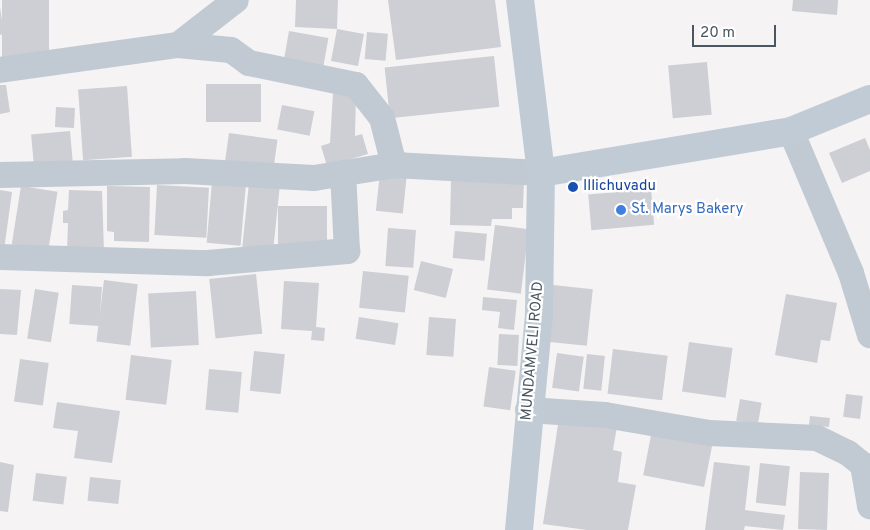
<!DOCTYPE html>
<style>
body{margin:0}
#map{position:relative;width:870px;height:530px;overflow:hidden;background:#f5f3f3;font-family:Overpass,sans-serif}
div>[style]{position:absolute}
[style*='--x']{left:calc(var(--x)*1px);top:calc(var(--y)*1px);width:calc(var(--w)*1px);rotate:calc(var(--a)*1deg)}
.building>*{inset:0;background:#cdcfd5;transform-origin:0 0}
.street>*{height:26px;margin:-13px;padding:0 13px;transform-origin:13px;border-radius:13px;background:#c1cad2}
.secondary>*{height:28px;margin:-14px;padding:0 14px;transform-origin:14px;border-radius:14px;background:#c1cbd6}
.dots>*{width:14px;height:14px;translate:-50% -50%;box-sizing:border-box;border:2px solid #fff;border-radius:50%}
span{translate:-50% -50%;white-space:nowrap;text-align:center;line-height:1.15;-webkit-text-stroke:4.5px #fff;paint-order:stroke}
.transit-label{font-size:15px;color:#164399}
.left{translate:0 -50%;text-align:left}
.shop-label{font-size:15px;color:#366cbe}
.street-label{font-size:15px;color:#4a5661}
.scale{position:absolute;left:692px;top:25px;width:84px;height:22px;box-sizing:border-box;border:2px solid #4a5661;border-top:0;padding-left:6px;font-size:15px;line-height:18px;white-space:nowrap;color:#4a5661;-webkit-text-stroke:4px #fff;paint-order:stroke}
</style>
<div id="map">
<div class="building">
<div style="left:2px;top:0;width:47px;height:65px"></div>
<div style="clip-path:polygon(296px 0,338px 0,337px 29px,364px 34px,358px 66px,331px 61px,337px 29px,295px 27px)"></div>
<div style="clip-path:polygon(388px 0,495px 0,501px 47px,396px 60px)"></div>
<div style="clip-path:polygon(793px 0,838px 0,837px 15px,792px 11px)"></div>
<div style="clip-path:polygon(0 7px,4px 34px,0 35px)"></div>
<div style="left:289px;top:31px;width:40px;height:32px;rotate:10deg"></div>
<div style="left:367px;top:32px;width:21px;height:27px;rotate:5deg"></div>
<div style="left:494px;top:56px;width:51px;height:110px;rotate:84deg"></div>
<div style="left:707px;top:62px;width:53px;height:39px;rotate:85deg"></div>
<div style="left:206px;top:84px;width:55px;height:38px"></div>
<div style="clip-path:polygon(0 85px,6px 85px,10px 112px,0 114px)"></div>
<div style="left:127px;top:86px;width:71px;height:49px;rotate:86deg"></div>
<div style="clip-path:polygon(333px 93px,356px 94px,355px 136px,362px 134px,368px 154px,327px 166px,321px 146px,330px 143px)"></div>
<div style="left:282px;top:105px;width:33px;height:25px;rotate:11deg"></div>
<div style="left:56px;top:107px;width:19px;height:20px;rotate:3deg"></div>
<div style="left:70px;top:131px;width:33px;height:39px;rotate:85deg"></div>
<div style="left:229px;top:133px;width:49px;height:28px;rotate:8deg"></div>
<div style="clip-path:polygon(865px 138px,870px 150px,870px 171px,842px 183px,829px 153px)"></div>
<div style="left:380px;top:172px;width:27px;height:39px;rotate:6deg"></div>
<div style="clip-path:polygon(451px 179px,524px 181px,523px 208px,512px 208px,512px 219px,492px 219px,491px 226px,450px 225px)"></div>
<div style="left:212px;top:182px;width:34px;height:61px;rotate:5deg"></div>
<div style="left:249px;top:183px;width:31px;height:66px;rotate:6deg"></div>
<div style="left:157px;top:185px;width:52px;height:50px;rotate:3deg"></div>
<div style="left:21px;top:186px;width:37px;height:59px;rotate:9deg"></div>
<div style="clip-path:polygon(107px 186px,150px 187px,149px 242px,114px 241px,114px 232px,107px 231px)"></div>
<div style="left:651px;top:189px;width:36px;height:63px;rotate:85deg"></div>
<div style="clip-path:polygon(0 190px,12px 192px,4px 250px,0 250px)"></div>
<div style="clip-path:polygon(69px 190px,102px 191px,104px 252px,67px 251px,68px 223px,63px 223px,63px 211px,68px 210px)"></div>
<div style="left:278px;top:206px;width:49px;height:39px"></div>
<div style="left:495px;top:225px;width:34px;height:65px;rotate:7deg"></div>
<div style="left:388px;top:228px;width:28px;height:38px;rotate:4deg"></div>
<div style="left:455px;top:231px;width:32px;height:27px;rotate:5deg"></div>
<div style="left:421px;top:261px;width:33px;height:30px;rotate:14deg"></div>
<div style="left:363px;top:271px;width:46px;height:37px;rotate:6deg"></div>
<div style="left:256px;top:274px;width:60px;height:47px;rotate:84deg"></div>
<div style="left:104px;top:280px;width:34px;height:62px;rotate:7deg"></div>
<div style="clip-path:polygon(284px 281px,319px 283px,316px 327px,325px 328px,324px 341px,311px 340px,312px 331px,281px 329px)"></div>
<div style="left:72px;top:285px;width:30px;height:39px;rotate:4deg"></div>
<div style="left:553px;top:285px;width:40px;height:57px;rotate:6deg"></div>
<div style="clip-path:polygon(0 289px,21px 290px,17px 335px,0 334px)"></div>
<div style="left:35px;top:289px;width:24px;height:50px;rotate:9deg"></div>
<div style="left:196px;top:291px;width:54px;height:48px;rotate:87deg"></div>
<div style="clip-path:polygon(786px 294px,837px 303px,830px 341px,821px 340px,817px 363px,775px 355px)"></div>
<div style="clip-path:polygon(483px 297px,517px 300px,514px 330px,498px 328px,500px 312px,482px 310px)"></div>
<div style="left:359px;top:317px;width:40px;height:22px;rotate:9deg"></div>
<div style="left:429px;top:317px;width:27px;height:38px;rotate:4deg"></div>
<div style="left:499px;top:334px;width:20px;height:31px;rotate:3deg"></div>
<div style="left:689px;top:342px;width:44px;height:50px;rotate:8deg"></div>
<div style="left:613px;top:349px;width:55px;height:45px;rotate:7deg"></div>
<div style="left:254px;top:351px;width:31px;height:40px;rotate:6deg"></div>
<div style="left:557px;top:353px;width:27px;height:35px;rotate:8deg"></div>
<div style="left:587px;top:354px;width:18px;height:35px;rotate:6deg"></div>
<div style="left:131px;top:355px;width:41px;height:45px;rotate:7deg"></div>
<div style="left:20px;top:359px;width:29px;height:43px;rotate:8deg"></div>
<div style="left:489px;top:367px;width:27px;height:40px;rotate:8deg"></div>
<div style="left:209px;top:369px;width:33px;height:41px;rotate:5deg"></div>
<div style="left:846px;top:394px;width:17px;height:23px;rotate:7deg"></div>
<div style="left:740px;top:399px;width:22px;height:22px;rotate:10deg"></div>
<div style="clip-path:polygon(57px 402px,120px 411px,112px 463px,74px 458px,78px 431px,53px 428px)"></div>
<div style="left:810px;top:416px;width:20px;height:9px;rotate:6deg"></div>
<div style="clip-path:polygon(559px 418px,617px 426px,613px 450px,622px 452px,618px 482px,636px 485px,628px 530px,587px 530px,543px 524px)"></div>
<div style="left:652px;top:430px;width:62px;height:46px;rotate:11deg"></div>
<div style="clip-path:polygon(0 462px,14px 465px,8px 512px,0 511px)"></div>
<div style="clip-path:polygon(714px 462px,750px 466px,745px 510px,785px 515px,783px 530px,745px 526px,744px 530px,705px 530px)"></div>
<div style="left:760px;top:463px;width:30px;height:40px;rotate:6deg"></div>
<div style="left:800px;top:472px;width:29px;height:57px;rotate:2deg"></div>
<div style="left:36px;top:473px;width:31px;height:28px;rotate:7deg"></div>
<div style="left:90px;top:477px;width:31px;height:24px;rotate:6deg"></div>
</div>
<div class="street">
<div style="--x:178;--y:45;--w:53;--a:5.4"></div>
<div style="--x:231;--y:50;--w:22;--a:36"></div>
<div style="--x:249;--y:63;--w:109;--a:11.6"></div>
<div style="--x:356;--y:85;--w:42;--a:51.8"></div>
<div style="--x:382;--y:118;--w:49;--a:75.7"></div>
<div style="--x:0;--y:70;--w:180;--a:-8"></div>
<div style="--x:178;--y:45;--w:73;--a:-37.8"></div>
<div style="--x:791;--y:131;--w:154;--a:67.1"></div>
<div style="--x:851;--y:273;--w:65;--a:73"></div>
<div style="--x:0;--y:175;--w:185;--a:-1.2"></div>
<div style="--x:185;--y:171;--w:129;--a:3.1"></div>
<div style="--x:314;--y:178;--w:81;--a:-9.2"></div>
<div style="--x:394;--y:165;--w:147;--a:3.1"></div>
<div style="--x:0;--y:257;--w:208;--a:1.7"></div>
<div style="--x:208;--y:263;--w:140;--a:-4.9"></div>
<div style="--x:347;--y:251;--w:78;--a:-92.9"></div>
<div style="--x:528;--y:410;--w:77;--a:3.7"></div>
<div style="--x:605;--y:415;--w:106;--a:9.8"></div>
<div style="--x:709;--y:433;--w:108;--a:2.7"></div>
<div style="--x:817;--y:438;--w:34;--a:26"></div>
<div style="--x:848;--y:453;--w:19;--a:39"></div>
<div style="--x:863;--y:465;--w:42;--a:80.3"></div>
</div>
<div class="secondary">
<div style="--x:541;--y:173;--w:254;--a:-9.5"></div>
<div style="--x:791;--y:131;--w:85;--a:-22.1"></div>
<div style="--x:519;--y:530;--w:217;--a:-84.7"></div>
<div style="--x:539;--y:314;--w:141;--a:-89.2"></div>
<div style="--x:541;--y:173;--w:174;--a:-96.9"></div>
</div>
<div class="dots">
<div style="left:573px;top:187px;background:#1a4fb4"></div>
<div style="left:621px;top:210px;background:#3f7fe0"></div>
</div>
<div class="transit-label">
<span class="left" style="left:583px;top:187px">Illichuvadu</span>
</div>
<div class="shop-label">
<span class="left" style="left:631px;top:210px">St. Marys Bakery</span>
</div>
<div class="street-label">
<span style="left:533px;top:351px;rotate:-85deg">MUNDAMVELI ROAD</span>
</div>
<div class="scale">20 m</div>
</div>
